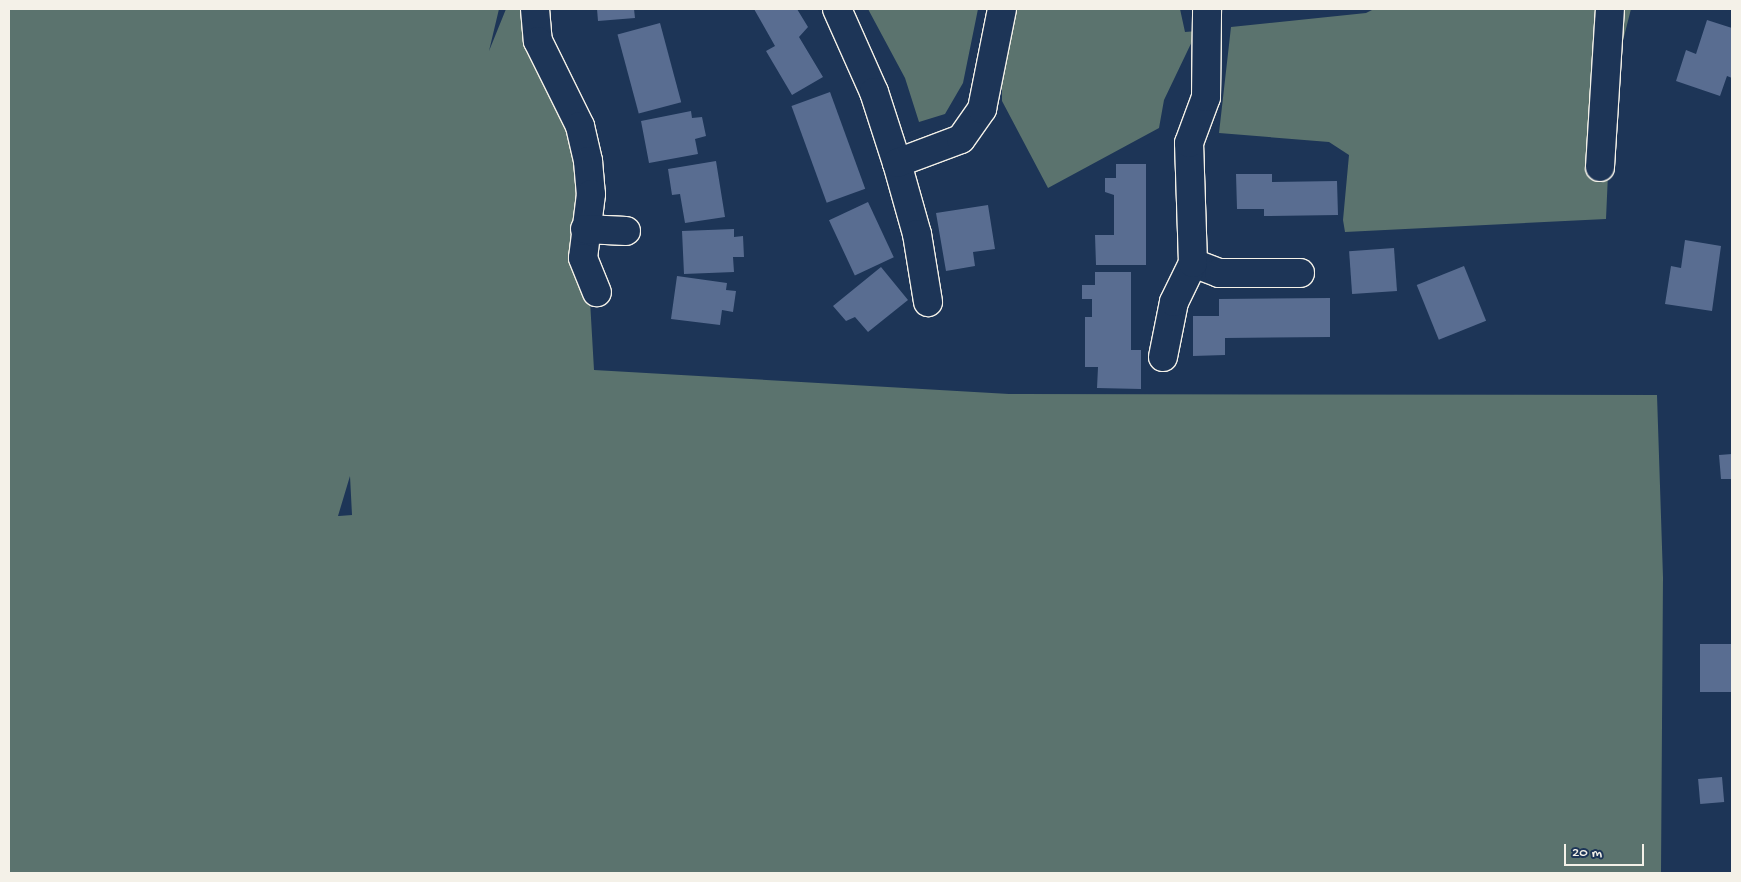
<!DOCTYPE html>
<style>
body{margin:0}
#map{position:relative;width:1741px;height:882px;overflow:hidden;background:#1d3557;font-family:"Gochi Hand",sans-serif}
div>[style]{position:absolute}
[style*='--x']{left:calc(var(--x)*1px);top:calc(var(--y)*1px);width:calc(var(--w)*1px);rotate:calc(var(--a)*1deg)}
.green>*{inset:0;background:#5b736e}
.building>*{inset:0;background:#596d91;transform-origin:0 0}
.roads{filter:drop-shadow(1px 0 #f4f1e8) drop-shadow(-1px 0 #f4f1e8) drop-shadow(0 1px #f4f1e8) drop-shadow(0 -1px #f4f1e8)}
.street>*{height:28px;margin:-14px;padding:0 14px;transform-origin:14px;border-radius:14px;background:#1d3557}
span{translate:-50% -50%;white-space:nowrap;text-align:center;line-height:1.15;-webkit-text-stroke:4px #1d3557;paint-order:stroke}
.frame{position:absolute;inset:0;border:10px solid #f4f1e8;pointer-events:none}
.scale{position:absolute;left:1564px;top:844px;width:80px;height:22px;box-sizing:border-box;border:2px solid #f4f1e8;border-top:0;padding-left:6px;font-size:15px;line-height:18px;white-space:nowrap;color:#f4f1e8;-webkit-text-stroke:4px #1d3557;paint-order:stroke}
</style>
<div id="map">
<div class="green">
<div style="clip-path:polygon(evenodd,9px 9px,499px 9px,489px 51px,506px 9px,535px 9px,580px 126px,594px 370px,1009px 394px,1657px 395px,1663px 577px,1661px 873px,9px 873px,9px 9px,350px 476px,352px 515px,339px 516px,338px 516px,350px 476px)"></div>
<div style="clip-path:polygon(868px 9px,978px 9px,963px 83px,945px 114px,919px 122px,905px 78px)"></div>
<div style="clip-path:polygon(1011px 9px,1180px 9px,1185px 32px,1197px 31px,1164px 100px,1159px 128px,1048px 188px,1002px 101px,1002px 63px)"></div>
<div style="clip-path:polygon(1374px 9px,1631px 9px,1612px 84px,1606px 219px,1345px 232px,1343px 220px,1349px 155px,1329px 142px,1219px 133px,1231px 27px,1366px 13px)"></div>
</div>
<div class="building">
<div style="clip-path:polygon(597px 9px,634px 9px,635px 18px,598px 21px)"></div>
<div style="clip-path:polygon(754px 9px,797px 9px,808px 27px,799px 37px,823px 77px,792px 95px,766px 51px,775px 46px)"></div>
<div style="clip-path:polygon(1707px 20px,1732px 28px,1732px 78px,1727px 76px,1720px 96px,1676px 81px,1686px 50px,1696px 54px)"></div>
<div style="left:660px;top:23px;width:82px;height:44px;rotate:75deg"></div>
<div style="left:830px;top:92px;width:103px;height:41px;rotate:70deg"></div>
<div style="clip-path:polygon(691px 111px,692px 118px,702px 117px,706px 136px,695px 139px,698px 154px,649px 163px,641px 121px)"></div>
<div style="clip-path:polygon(716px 161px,725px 217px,685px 223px,680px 194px,672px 195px,668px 169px)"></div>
<div style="clip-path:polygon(1116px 164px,1146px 164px,1146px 265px,1096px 265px,1095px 235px,1114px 235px,1114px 195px,1105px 192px,1105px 178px,1116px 178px)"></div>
<div style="clip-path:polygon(1236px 174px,1272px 174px,1272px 182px,1337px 181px,1338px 215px,1264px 216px,1264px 209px,1237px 209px)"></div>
<div style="left:868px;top:202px;width:61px;height:43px;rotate:65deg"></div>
<div style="clip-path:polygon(988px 205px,995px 249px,973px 252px,975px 266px,946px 271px,936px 213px)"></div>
<div style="clip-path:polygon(734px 229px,734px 237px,743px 236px,744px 257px,733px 257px,734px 272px,684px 274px,682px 231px)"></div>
<div style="clip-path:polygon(1685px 240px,1721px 246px,1712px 311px,1665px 304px,1671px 266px,1681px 268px)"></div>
<div style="left:1394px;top:248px;width:43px;height:45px;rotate:86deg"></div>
<div style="left:1464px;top:266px;width:59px;height:51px;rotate:68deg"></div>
<div style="clip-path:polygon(881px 267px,908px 300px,868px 332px,855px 317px,846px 321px,833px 306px)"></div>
<div style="clip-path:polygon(1095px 272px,1131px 272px,1131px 350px,1141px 350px,1141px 389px,1097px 388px,1098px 367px,1085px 367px,1085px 317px,1092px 317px,1092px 299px,1082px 299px,1082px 285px,1095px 285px)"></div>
<div style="clip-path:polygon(677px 276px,727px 283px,726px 290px,736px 291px,733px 312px,722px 310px,720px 325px,671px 319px)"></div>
<div style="clip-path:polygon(1330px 298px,1330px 337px,1225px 338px,1225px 355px,1193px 356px,1193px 316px,1219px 316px,1219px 299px)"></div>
<div style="clip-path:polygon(1732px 454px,1732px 479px,1721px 479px,1719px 455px)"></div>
<div style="left:1732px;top:644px;width:48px;height:32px;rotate:90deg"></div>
<div style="left:1722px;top:777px;width:25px;height:24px;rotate:85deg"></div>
</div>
<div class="roads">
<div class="street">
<div style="--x:535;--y:9;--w:32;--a:85"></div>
<div style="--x:538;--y:41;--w:95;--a:63.7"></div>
<div style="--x:580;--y:126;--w:36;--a:77"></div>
<div style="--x:588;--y:161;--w:33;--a:85"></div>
<div style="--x:591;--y:194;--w:64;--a:97.1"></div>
<div style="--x:583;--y:258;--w:37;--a:68"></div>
<div style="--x:837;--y:9;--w:91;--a:66"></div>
<div style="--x:874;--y:92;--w:75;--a:72.1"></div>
<div style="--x:897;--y:163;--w:74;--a:74.3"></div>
<div style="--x:917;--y:234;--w:69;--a:80.8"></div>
<div style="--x:897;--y:163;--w:68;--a:-20.6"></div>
<div style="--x:961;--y:139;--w:37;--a:-55"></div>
<div style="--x:982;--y:109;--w:102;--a:-78.7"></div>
<div style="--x:1600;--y:167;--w:158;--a:-86.4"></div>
<div style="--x:585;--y:229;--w:41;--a:2.8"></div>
<div style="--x:1193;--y:263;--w:28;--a:21"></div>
<div style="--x:1219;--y:273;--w:81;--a:0"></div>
<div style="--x:1163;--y:357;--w:56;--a:-78.7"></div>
<div style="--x:1174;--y:302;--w:43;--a:-64"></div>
<div style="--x:1193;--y:263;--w:120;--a:-91.9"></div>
<div style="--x:1189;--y:143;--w:49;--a:-69.7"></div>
<div style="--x:1206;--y:97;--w:88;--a:-89.3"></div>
</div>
</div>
<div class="frame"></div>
<div class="scale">20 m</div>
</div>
